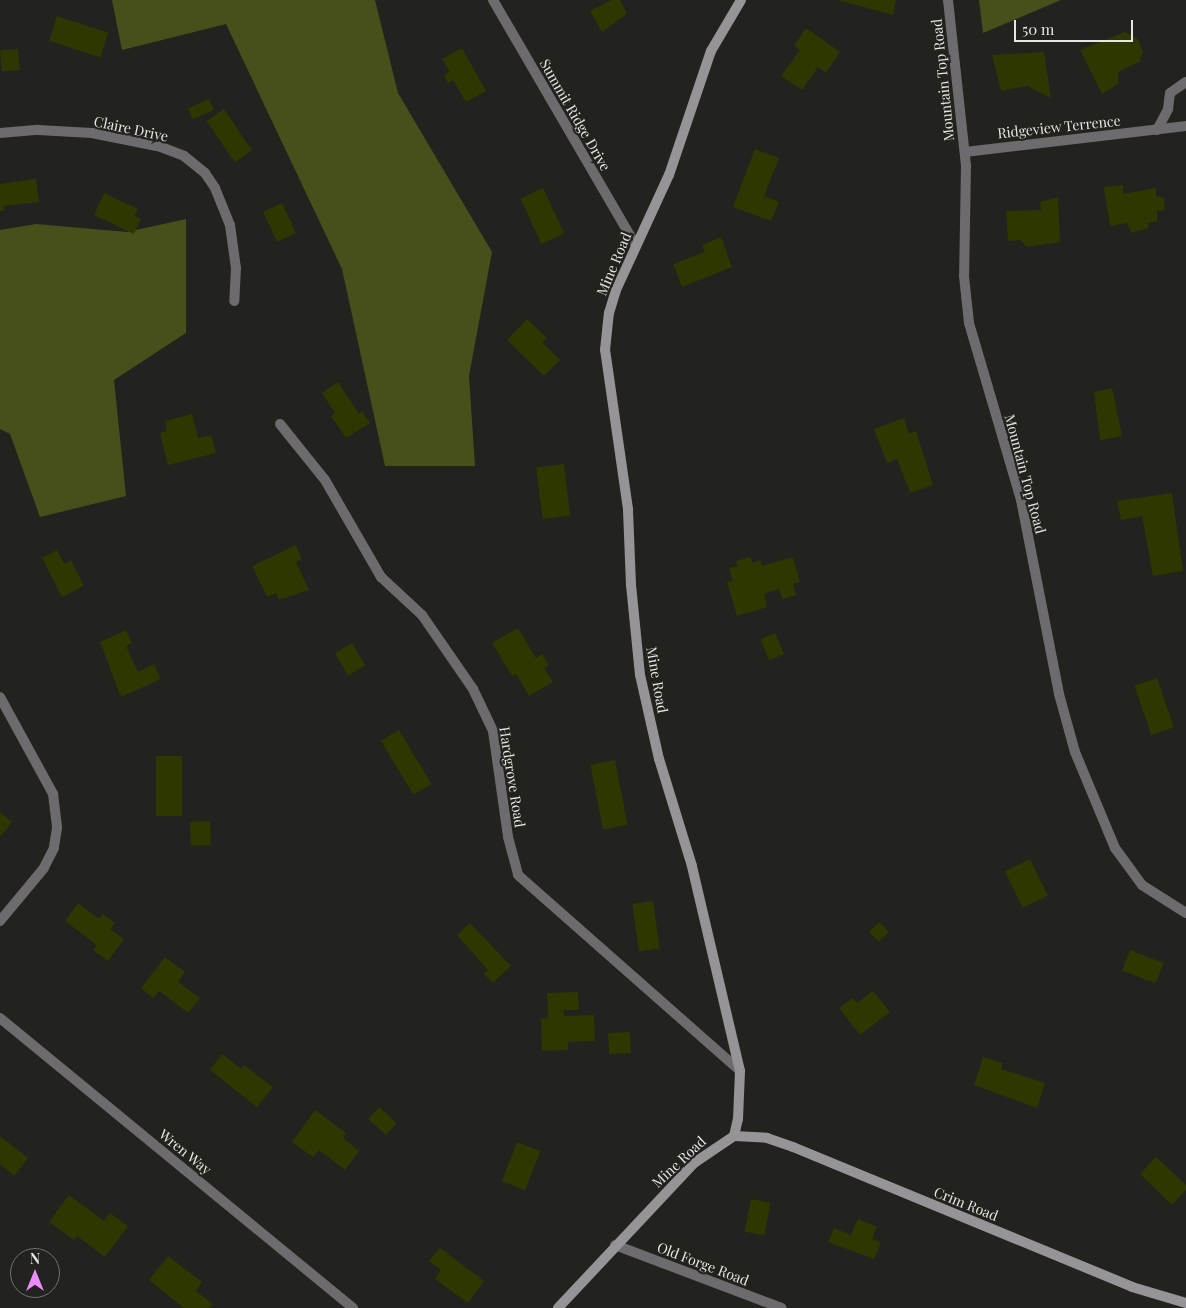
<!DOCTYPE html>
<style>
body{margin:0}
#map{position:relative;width:1186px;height:1308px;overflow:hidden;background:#22231e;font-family:"Playfair Display",serif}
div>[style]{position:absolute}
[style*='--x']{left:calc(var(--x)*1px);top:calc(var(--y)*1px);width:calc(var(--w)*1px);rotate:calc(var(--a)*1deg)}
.forest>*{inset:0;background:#474f1b}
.building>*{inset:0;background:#2f3700;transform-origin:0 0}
.street>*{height:10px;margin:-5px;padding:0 5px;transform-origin:5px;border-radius:5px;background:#6d6b6d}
.secondary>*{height:10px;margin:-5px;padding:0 5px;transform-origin:5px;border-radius:5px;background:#979498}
span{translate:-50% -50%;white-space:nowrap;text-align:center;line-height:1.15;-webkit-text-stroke:4.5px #22231e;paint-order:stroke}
.street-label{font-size:14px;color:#e6e7e3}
.north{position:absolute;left:10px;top:1248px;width:50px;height:50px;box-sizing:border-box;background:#22231e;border:1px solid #70716d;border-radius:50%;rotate:0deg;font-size:14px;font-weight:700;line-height:20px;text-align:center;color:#e6e7e3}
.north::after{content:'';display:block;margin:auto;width:18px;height:22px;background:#ec8cfa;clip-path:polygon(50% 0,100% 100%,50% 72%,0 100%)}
.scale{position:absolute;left:1014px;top:20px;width:119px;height:22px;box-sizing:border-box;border:2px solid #e6e7e3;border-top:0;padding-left:6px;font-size:15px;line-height:18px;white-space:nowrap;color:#e6e7e3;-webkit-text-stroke:4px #22231e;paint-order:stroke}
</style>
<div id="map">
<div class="forest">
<div style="clip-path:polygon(112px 0,375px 0,398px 93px,492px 252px,469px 376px,475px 466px,385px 466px,342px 269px,226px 24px,122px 50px)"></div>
<div style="clip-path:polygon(979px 0,1061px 0,983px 33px)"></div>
<div style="clip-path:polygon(186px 219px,186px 333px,114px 380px,126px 496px,40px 517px,10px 434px,0 429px,0 230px,36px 224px,127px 232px)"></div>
</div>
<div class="building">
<div style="clip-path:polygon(611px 0,620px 0,627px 14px,602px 32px,590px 11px)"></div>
<div style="clip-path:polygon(838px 0,896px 0,893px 15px)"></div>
<div style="left:57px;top:16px;width:54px;height:26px;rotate:18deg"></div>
<div style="clip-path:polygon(806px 28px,840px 52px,826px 73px,818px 67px,802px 90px,781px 76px,800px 50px,794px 46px)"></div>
<div style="clip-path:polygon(1125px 32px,1137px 38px,1143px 52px,1139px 62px,1118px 72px,1118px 84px,1102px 94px,1080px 50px)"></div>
<div style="clip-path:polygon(462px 48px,486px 91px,466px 102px,453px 80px,448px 83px,444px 75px,450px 72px,442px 59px)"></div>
<div style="left:18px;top:49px;width:21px;height:18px;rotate:85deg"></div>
<div style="clip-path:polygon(1044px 52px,1051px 98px,1027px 86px,1001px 91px,992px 55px)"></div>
<div style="left:209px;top:99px;width:12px;height:23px;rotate:66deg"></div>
<div style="left:224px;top:109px;width:50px;height:21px;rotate:56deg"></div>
<div style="clip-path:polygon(755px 149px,779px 158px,764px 196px,779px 202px,771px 221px,733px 207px)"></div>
<div style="clip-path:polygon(36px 179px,39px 202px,3px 206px,4px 211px,0 211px,0 184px)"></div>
<div style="clip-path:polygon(1123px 185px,1123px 194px,1156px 188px,1156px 196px,1164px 198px,1165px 210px,1157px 211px,1157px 222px,1149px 222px,1148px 228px,1132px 233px,1127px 223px,1110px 226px,1104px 187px)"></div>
<div style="left:543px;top:188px;width:50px;height:25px;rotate:65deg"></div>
<div style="clip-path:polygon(104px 193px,138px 209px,134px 216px,141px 219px,134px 234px,94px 215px)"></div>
<div style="clip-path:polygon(1058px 197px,1060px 242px,1027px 247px,1020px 240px,1008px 241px,1006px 211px,1041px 210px,1040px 202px)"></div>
<div style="left:282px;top:203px;width:33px;height:21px;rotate:65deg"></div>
<div style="clip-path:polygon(721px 237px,732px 267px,682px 287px,673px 264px,705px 252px,702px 245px)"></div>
<div style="clip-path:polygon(527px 319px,547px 338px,542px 342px,560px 360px,544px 376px,507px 340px)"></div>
<div style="clip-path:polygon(338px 382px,359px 414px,362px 411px,370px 423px,346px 438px,331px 416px,335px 413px,322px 393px)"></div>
<div style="clip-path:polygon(1112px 388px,1122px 436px,1100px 440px,1094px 392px)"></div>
<div style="clip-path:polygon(192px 414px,198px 438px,211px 435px,216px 453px,168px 465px,160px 433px,167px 431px,165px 421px)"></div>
<div style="clip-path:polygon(904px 418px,909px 434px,916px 431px,933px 485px,910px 493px,897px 459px,887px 463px,874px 429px)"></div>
<div style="left:564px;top:464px;width:52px;height:28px;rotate:83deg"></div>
<div style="clip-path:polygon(1172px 493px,1183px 571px,1153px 576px,1142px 516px,1121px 520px,1117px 501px)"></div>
<div style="clip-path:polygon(296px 545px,302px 559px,296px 562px,309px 590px,279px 600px,276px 593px,267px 597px,252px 566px)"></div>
<div style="clip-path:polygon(57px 550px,64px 564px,71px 560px,84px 586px,62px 597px,42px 558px)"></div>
<div style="clip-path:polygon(751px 557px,752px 563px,760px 560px,762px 566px,793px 557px,800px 582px,793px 584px,796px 595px,782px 599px,779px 589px,764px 594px,767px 607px,737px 616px,727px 582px,733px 581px,729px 568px,738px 566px,736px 561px)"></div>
<div style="clip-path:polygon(518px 628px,536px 658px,542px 654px,549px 665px,544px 668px,553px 682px,529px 696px,516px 674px,512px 676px,492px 643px)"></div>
<div style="clip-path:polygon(126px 630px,132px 643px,126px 646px,138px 672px,154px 664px,161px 679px,121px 697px,100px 642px)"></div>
<div style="left:775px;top:633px;width:23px;height:16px;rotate:67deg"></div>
<div style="left:352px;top:643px;width:26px;height:20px;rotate:59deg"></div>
<div style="left:1157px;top:678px;width:52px;height:24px;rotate:71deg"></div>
<div style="left:399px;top:730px;width:63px;height:21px;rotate:59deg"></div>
<div style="left:156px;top:756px;width:26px;height:60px"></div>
<div style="left:615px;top:760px;width:66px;height:25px;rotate:79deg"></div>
<div style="clip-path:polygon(0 812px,12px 822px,0 837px)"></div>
<div style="left:210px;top:821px;width:24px;height:20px;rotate:88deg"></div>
<div style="left:1030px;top:859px;width:41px;height:28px;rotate:64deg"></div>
<div style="left:653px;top:901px;width:48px;height:21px;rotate:82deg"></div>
<div style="clip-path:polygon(78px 903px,99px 919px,103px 914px,115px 923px,110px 929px,124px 939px,108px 961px,93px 950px,97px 945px,65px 921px)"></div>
<div style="left:879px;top:922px;width:14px;height:14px;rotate:45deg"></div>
<div style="clip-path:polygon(470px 923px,511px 966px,493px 983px,484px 974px,488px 970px,457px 935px)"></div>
<div style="left:1130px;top:950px;width:36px;height:22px;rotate:21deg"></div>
<div style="clip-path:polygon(165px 957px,185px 972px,178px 982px,200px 998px,188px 1013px,159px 991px,153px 998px,141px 988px)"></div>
<div style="clip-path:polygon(873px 991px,890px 1012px,860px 1035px,839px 1008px,853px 998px,857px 1003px)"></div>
<div style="clip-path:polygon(578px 992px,579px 1010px,563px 1010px,564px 1016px,594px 1015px,595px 1041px,568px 1042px,568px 1050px,542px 1051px,541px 1019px,548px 1018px,547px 993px)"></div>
<div style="left:630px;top:1032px;width:21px;height:22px;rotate:87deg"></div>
<div style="clip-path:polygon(222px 1054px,241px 1069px,244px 1065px,273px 1087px,257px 1107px,210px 1070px)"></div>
<div style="clip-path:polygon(983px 1057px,1003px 1063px,1001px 1069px,1045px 1083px,1037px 1108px,974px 1085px)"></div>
<div style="left:379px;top:1107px;width:24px;height:16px;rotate:42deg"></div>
<div style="clip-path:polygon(315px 1110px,346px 1133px,343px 1138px,359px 1151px,345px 1170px,319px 1150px,313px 1157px,292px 1142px)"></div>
<div style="clip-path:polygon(0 1136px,28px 1158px,14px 1176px,0 1164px)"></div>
<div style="left:517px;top:1142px;width:25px;height:42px;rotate:21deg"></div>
<div style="clip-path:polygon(1156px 1157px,1186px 1185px,1186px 1190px,1172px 1205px,1140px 1174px)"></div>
<div style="clip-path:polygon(69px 1195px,104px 1221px,110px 1213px,128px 1226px,105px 1257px,77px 1236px,74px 1240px,49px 1222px)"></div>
<div style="left:751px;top:1199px;width:20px;height:33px;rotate:11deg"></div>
<div style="clip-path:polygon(858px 1219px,877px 1227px,872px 1239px,881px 1242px,874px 1259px,828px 1242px,834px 1228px,851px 1235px)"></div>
<div style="clip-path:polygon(440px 1248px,484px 1281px,468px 1303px,435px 1279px,441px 1270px,429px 1261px)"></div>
<div style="clip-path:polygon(168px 1256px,202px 1282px,196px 1291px,213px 1304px,209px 1308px,184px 1308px,149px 1280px)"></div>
</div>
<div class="street">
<div style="--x:493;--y:0;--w:282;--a:59.8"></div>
<div style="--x:948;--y:0;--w:167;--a:83.8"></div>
<div style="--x:966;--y:166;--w:110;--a:91"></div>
<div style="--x:964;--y:276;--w:47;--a:83.9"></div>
<div style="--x:969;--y:323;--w:184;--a:73.6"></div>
<div style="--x:1021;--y:500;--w:198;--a:78.9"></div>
<div style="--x:1059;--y:694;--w:60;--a:74.6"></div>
<div style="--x:1075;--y:752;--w:104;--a:67.4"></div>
<div style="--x:1115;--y:848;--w:46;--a:53.9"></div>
<div style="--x:1142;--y:885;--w:52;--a:32.5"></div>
<div style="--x:1157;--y:130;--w:24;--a:-62"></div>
<div style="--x:1168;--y:109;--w:16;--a:-83"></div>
<div style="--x:1170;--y:93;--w:19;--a:-35"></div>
<div style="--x:0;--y:133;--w:38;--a:-5"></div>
<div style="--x:38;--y:130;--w:54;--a:3.2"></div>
<div style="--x:92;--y:133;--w:70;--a:11.5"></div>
<div style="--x:161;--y:147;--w:25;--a:21"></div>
<div style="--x:184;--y:156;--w:27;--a:39"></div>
<div style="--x:205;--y:173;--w:18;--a:56"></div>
<div style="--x:215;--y:188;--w:40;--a:68"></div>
<div style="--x:230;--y:225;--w:43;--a:82.1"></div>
<div style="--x:236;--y:268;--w:33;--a:93"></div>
<div style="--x:965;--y:152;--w:223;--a:-6.7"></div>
<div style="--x:280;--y:424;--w:72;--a:51.2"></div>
<div style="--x:325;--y:480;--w:112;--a:60"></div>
<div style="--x:381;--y:577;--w:56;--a:42.8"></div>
<div style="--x:422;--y:615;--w:90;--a:55.4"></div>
<div style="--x:473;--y:689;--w:47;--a:64.5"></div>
<div style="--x:493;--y:731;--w:107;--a:81.9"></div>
<div style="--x:508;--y:837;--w:39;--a:75"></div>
<div style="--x:518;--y:875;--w:296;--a:41.4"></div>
<div style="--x:0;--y:697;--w:111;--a:61.3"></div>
<div style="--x:53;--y:794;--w:34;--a:83"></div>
<div style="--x:57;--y:828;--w:20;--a:99"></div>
<div style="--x:54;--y:848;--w:22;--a:117"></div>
<div style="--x:44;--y:868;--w:69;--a:129.7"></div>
<div style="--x:0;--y:1018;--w:457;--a:39.4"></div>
<div style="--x:615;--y:1245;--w:178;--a:20.7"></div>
</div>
<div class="secondary">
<div style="--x:734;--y:1136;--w:33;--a:3"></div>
<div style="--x:767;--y:1138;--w:28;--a:19"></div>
<div style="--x:793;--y:1147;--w:367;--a:22.4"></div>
<div style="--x:1132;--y:1287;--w:56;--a:16.5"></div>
<div style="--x:558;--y:1308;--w:199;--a:-46.8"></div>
<div style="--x:694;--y:1163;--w:48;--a:-34"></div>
<div style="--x:734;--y:1136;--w:17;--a:-77"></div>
<div style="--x:738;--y:1119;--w:48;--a:-87.6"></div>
<div style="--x:740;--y:1071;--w:211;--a:-103.2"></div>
<div style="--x:692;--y:866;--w:112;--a:-107.1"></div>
<div style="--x:659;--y:759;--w:86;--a:-102.7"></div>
<div style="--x:640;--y:675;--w:90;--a:-95.7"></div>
<div style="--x:631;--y:585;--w:76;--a:-92.3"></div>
<div style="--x:628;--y:509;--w:161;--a:-98.2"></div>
<div style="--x:605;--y:350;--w:37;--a:-84"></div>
<div style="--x:609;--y:313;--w:24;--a:-73"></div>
<div style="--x:616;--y:290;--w:127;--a:-65.3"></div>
<div style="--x:669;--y:175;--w:131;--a:-71.3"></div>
<div style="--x:711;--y:51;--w:59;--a:-59.5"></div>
</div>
<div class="street-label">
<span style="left:943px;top:80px;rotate:-96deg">Mountain Top Road</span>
<span style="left:575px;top:115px;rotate:60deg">Summit Ridge Drive</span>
<span style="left:1059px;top:127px;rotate:-6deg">Ridgeview Terrence</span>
<span style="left:131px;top:129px;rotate:12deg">Claire Drive</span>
<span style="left:614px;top:264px;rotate:-67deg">Mine Road</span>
<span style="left:1025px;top:474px;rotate:75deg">Mountain Top Road</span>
<span style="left:657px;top:680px;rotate:80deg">Mine Road</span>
<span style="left:512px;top:777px;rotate:81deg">Hardgrove Road</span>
<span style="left:185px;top:1152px;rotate:39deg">Wren Way</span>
<span style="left:679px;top:1162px;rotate:-43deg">Mine Road</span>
<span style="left:966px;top:1204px;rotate:22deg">Crim Road</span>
<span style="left:703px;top:1264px;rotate:21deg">Old Forge Road</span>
</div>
<div class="north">N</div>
<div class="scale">50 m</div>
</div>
